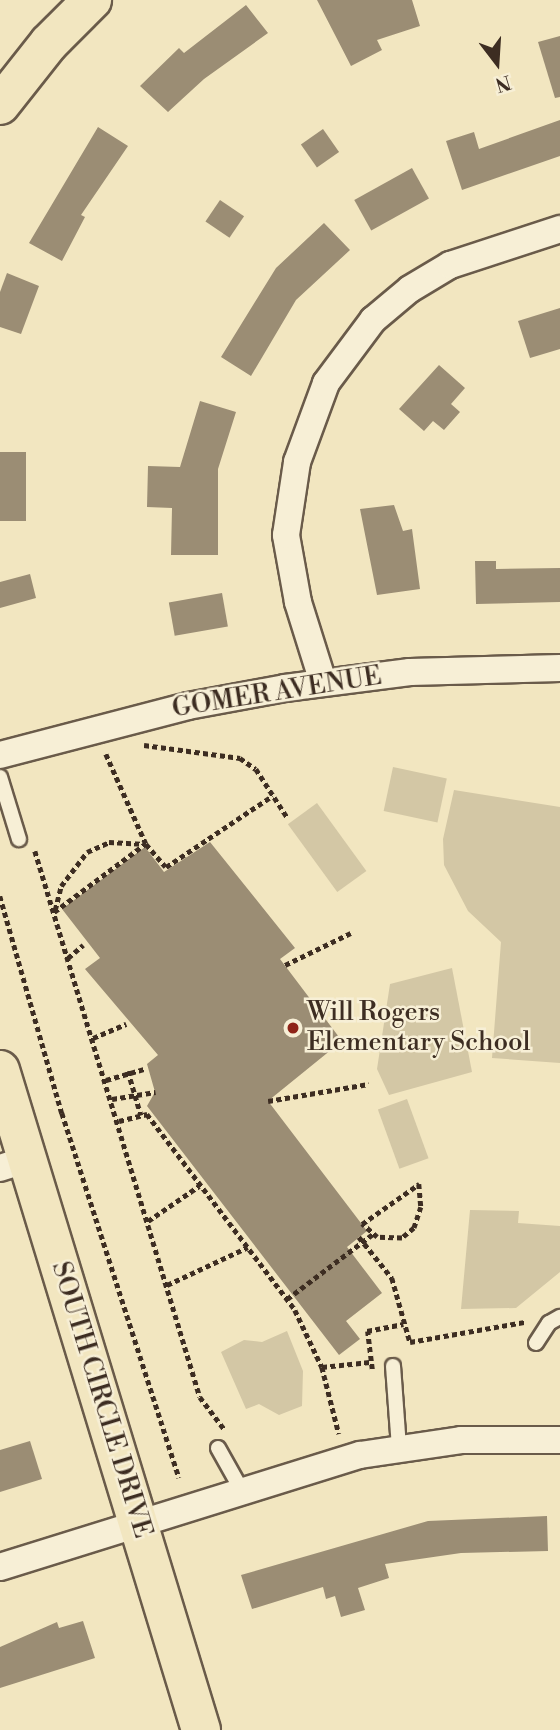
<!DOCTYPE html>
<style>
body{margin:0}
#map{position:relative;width:560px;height:1730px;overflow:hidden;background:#f2e6c0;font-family:"Libre Bodoni",serif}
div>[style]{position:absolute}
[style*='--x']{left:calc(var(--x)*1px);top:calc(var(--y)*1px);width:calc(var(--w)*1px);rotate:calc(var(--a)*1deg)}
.green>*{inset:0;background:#d3c7a5;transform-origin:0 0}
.building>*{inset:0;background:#9b8d74;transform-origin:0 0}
.path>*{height:4.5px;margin-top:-2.25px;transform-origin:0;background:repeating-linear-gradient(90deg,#3d2d22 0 5px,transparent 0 8.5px)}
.roads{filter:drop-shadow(2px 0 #6a5b4a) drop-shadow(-2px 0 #6a5b4a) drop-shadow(0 2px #6a5b4a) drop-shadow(0 -2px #6a5b4a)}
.service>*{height:14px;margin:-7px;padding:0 7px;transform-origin:7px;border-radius:7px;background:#f7efd6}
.minor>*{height:26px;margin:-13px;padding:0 13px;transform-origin:13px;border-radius:13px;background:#f7efd6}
.primary>*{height:38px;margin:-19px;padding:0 19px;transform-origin:19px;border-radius:19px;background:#f2e6c0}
.dots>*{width:19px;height:19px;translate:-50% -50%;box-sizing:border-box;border:4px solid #f7efd6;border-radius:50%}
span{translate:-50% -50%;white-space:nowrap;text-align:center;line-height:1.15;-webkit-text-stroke:5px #f7efd6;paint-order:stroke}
.street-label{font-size:26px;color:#3d2d22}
.poi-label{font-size:26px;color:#3d2d22}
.left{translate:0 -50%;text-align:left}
.north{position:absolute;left:462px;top:28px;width:70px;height:70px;-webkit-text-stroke:5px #f7efd6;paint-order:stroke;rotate:163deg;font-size:19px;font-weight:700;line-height:28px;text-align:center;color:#3d2d22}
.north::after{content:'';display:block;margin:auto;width:24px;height:32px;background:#3d2d22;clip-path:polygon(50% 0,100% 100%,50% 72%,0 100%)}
</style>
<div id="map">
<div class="green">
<div style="left:393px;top:767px;width:55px;height:45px;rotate:12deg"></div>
<div style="clip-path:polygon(454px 790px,560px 807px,560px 1063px,492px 1058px,501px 942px,468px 911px,444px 865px,443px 839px)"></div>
<div style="left:317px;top:803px;width:84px;height:36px;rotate:54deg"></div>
<div style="clip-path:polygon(452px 968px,472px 1072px,389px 1095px,377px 1069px,390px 984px)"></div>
<div style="left:407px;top:1099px;width:63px;height:31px;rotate:70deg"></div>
<div style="clip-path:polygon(470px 1210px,519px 1211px,518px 1223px,560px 1226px,560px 1272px,516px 1308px,461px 1309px)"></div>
<div style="clip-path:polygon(287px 1331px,303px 1371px,302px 1406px,279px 1415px,259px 1404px,246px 1409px,221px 1352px,244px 1340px,262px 1342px)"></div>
</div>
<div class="building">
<div style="clip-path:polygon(317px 0,412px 0,420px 26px,377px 40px,382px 50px,351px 66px)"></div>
<div style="clip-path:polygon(246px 5px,268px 33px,204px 79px,168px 112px,140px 86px,179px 48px,184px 53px)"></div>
<div style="clip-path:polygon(560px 36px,560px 97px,555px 98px,538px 42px)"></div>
<div style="clip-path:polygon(560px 120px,560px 156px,462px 190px,446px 141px,474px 132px,479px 149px)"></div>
<div style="clip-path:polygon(98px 127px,128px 146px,81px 215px,85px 217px,62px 261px,29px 243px)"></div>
<div style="left:323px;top:129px;width:28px;height:27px;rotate:55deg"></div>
<div style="left:412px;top:168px;width:35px;height:66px;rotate:61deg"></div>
<div style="left:220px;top:200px;width:29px;height:26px;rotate:34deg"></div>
<div style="clip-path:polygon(324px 223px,350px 250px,296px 300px,251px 376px,221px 357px,276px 268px)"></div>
<div style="clip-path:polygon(7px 273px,39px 286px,21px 334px,0 327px,0 292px)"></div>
<div style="clip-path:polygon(560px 308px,560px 349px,530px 358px,518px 321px)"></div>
<div style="clip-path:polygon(439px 365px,465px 388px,451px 404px,460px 412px,444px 430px,433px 421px,424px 431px,399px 409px)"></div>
<div style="clip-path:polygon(200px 401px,236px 412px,218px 469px,218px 555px,171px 555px,172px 508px,147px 507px,148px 466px,180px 467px)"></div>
<div style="left:0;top:452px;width:26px;height:69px"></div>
<div style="clip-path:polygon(394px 505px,403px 531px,412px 529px,420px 589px,377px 595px,360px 509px)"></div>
<div style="clip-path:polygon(475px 561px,496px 561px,496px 569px,560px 568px,560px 602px,476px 604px)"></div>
<div style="clip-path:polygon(30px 574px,36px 598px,0 608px,0 582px)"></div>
<div style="left:222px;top:593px;width:34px;height:54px;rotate:80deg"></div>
<div style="clip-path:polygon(210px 842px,295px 948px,280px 959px,342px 1041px,268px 1101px,367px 1231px,347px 1247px,382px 1293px,346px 1321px,360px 1339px,339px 1355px,147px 1106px,155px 1092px,147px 1064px,158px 1055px,85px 969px,100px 958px,62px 909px,145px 847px,164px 872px)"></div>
<div style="clip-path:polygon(30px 1441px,42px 1479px,0 1492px,0 1450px)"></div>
<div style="clip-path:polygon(547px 1516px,548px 1551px,461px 1553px,385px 1564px,389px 1578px,358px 1588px,365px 1610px,341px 1617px,335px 1596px,326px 1599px,323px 1587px,252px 1609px,241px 1575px,428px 1521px)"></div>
<div style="clip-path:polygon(83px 1621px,95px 1658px,0 1688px,0 1647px,57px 1622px,59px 1628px)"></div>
</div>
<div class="path">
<div style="--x:144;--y:745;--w:97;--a:7.7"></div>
<div style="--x:240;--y:758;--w:19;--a:35"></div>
<div style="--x:256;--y:769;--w:57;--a:57.1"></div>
<div style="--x:106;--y:754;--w:98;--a:66"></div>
<div style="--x:146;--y:844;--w:30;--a:49"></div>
<div style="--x:166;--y:867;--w:128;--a:-33.8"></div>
<div style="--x:35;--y:851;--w:570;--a:73.19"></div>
<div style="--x:200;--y:1397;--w:40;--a:53"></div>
<div style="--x:0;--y:896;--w:226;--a:74.1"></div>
<div style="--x:62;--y:1113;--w:383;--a:72.2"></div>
<div style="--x:55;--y:910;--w:25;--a:-76"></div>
<div style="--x:61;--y:886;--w:43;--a:-52.6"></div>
<div style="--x:87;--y:852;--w:24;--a:-24"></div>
<div style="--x:109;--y:842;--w:37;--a:3"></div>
<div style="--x:54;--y:912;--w:114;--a:-36.8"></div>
<div style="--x:68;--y:958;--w:20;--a:-41"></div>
<div style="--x:285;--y:965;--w:73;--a:-25.9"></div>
<div style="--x:93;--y:1038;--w:36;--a:-23"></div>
<div style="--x:128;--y:1071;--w:46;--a:73.5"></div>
<div style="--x:106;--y:1080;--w:40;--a:-16"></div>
<div style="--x:112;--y:1099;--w:44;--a:-9.2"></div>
<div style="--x:268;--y:1101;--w:102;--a:-9.6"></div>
<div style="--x:119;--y:1121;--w:29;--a:-14"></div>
<div style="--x:147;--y:1114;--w:246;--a:52.9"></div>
<div style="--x:295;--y:1310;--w:63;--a:64.7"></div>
<div style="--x:322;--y:1367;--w:69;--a:75.8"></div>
<div style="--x:419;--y:1184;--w:23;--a:85"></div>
<div style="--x:421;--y:1207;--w:22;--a:108"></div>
<div style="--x:414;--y:1228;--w:16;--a:140"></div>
<div style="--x:402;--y:1238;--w:25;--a:-178"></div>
<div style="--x:377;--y:1237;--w:20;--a:-139"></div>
<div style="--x:362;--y:1224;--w:70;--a:-35.1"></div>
<div style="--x:148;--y:1221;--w:62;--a:-34.5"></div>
<div style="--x:359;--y:1237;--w:53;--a:51.2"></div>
<div style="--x:392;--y:1278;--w:66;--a:74.3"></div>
<div style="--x:410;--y:1342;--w:117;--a:-9.9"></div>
<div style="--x:167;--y:1285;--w:89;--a:-25.1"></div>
<div style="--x:287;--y:1299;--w:108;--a:-37.1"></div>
<div style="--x:322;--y:1367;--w:48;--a:-5.9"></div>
<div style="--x:372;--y:1369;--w:38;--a:-97"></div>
<div style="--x:367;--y:1331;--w:37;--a:-11"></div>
</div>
<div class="roads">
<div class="service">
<div style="--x:0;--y:777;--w:65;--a:73"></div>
<div style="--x:536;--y:1343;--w:24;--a:-57"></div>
<div style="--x:549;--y:1323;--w:13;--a:-29"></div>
<div style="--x:393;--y:1366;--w:82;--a:85.8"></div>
<div style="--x:218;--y:1448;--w:47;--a:60.7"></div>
</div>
<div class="minor">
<div style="--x:323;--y:682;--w:84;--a:-107.4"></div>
<div style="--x:298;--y:602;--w:68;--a:-100.2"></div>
<div style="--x:286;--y:535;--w:74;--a:-81.4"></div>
<div style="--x:297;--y:462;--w:84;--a:-69.8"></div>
<div style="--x:326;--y:383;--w:79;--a:-53.3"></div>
<div style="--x:373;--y:320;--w:48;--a:-40"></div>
<div style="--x:410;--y:289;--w:47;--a:-31"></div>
<div style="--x:450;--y:265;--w:116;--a:-18.1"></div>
<div style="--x:0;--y:755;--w:194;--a:-14.6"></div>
<div style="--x:188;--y:706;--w:99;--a:-10.5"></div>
<div style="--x:285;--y:688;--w:126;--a:-7.3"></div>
<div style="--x:410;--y:672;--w:150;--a:-1.5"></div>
<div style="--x:0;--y:1168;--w:28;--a:-18"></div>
<div style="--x:0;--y:1567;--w:377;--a:-17.3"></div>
<div style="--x:360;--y:1455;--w:102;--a:-8.4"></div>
<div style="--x:461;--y:1440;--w:99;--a:0"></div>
</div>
<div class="primary">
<div style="--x:0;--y:105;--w:79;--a:-51.7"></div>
<div style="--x:49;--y:43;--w:61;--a:-45"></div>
<div style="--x:0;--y:1070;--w:690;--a:73.06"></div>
</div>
</div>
<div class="dots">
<div style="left:293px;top:1028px;background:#8f2418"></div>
</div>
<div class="street-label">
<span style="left:277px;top:693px;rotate:-9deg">GOMER AVENUE</span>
<span style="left:101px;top:1400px;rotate:73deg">SOUTH CIRCLE DRIVE</span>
</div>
<div class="poi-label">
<span class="left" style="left:307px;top:1028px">Will Rogers<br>Elementary School</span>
</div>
<div class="north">N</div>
</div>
